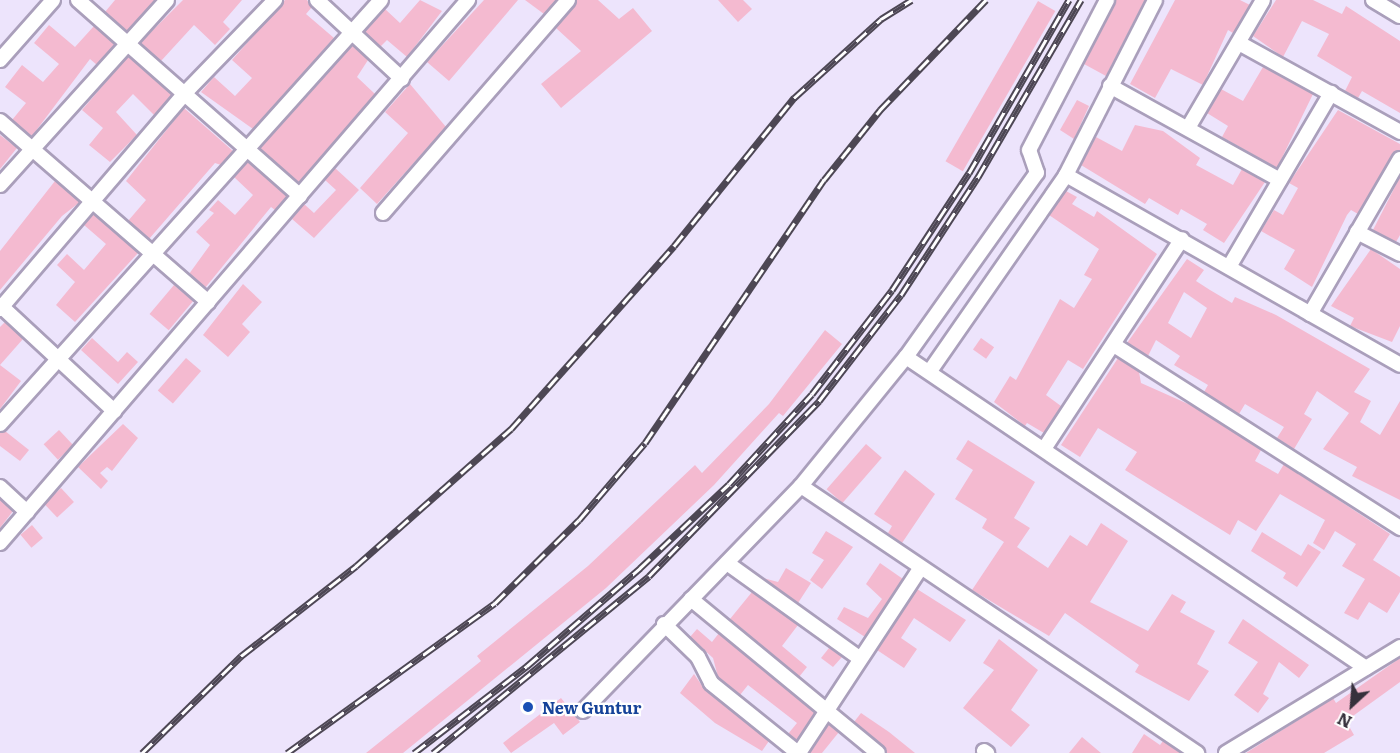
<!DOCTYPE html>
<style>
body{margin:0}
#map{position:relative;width:1400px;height:753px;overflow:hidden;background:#ede4fc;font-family:Literata,serif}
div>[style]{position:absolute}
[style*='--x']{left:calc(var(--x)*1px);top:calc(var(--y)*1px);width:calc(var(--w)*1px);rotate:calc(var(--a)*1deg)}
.building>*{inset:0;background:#f4bad0;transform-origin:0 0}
.roads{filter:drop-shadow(2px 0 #aa9fbb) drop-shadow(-2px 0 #aa9fbb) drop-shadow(0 2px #aa9fbb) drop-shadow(0 -2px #aa9fbb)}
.minor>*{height:14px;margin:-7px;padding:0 7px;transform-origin:7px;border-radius:7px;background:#fff}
.rail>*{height:7px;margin-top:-3.5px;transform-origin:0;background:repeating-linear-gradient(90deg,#fff 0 14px,#4d4754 0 28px);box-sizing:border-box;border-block:2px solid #4d4754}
.dots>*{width:16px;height:16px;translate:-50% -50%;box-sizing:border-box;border:3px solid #fff;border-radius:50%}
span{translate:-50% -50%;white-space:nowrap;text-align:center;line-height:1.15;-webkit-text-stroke:4.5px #fff;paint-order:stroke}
.transit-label{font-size:16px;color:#164399;font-weight:700}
.left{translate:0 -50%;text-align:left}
.north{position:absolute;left:1322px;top:675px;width:60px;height:60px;-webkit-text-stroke:4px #fff;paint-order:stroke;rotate:206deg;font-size:16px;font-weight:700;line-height:24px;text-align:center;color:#36313c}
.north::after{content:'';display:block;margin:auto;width:21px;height:27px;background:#36313c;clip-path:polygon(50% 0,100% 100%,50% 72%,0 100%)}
</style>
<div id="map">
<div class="building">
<div style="clip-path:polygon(115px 0,155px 0,127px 31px,105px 12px)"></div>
<div style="clip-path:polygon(183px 0,242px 0,223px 22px,230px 29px,215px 45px,194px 25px,161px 61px,140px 43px)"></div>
<div style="clip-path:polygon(285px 0,307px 0,312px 7px,306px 14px,334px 38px,253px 129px,201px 92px,214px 77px,235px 96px,252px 78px,232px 60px)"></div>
<div style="clip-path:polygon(420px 0,442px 11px,407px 57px,387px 40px,380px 47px,364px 32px,385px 9px,400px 23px)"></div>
<div style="clip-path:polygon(484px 0,518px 0,449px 81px,427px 62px)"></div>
<div style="clip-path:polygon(525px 0,556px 0,544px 14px)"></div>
<div style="clip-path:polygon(577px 0,598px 0,619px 19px,633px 8px,652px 31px,561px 108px,541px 84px,581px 51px,556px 28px)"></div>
<div style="clip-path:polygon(718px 0,743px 0,752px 9px,738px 22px)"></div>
<div style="clip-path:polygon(1116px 0,1145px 0,1106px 76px,1084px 64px)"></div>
<div style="clip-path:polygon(1175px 0,1240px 0,1250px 5px,1233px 33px,1228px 30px,1203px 85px,1171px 69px,1155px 98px,1130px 84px)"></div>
<div style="clip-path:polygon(1276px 0,1313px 0,1342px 14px,1346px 6px,1400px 41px,1400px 113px,1362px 91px,1358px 98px,1345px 91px,1352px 77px,1317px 56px,1329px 34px,1302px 21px,1283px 57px,1253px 36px)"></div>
<div style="left:1038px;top:1px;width:20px;height:185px;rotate:30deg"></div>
<div style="clip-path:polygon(49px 25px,75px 47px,94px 26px,115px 44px,97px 65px,90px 59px,32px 136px,12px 120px,26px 103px,5px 87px,22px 65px,43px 82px,59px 64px,34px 43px)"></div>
<div style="clip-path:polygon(352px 45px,368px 60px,357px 77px,375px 94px,299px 183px,260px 148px)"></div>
<div style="clip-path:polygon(128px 56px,172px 95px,154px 115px,133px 94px,116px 112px,137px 135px,110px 162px,89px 145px,103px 128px,82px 110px)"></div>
<div style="clip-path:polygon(1263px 67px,1313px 94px,1277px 168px,1222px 137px,1228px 126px,1207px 113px,1221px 89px,1243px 101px)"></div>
<div style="clip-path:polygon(410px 84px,446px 127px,377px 204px,360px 188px,408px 133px,385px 112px)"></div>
<div style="clip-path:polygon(1077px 100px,1089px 106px,1074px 139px,1060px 130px)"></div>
<div style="clip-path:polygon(184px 108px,233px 151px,221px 165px,215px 163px,149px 239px,128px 221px,146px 200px,126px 181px)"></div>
<div style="clip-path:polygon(1338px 110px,1400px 144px,1400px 150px,1358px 214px,1351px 210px,1347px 215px,1312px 287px,1284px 269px,1295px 250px,1261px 231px,1274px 210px,1283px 215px,1298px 188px,1289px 183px)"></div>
<div style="clip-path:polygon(1135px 125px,1163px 131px,1200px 158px,1196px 165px,1233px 185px,1242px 169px,1265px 182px,1224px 243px,1203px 230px,1207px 224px,1181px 209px,1178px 215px,1149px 198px,1145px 204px,1081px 165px,1096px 137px,1122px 151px)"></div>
<div style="clip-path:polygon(0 135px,17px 148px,0 169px)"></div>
<div style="clip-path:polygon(248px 162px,287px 196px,275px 210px,271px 207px,205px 288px,189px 274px,210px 245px,196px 232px,214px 213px,209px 210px,218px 200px,235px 215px,253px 195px,234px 177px)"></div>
<div style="clip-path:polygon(335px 168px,359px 190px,314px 238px,292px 219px,304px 204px,314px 213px,336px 190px,325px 180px)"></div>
<div style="clip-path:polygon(1400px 177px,1400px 235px,1396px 242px,1373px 230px)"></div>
<div style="clip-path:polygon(55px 181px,80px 202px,62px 216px,0 290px,0 251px)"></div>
<div style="clip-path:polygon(1066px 191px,1077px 197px,1072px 204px,1094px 217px,1097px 211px,1157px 254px,1083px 369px,1068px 360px,1046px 395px,1061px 406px,1044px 433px,1027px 423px,1025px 426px,994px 402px,1010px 376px,1016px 380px,1060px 299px,1074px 308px,1092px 279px,1084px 275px,1099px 249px,1049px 215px)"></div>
<div style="clip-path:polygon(93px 214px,138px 253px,75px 322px,56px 305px,75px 282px,57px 265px,67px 254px,84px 270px,106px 244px,84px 225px)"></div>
<div style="clip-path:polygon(1371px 249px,1400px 269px,1400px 326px,1392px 342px,1350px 326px,1354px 318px,1331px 306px)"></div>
<div style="clip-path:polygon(evenodd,1187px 259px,1204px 270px,1196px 281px,1210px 290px,1232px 303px,1235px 297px,1276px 315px,1370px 369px,1354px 392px,1371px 401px,1360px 422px,1380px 435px,1400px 401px,1400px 500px,1352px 476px,1357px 467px,1323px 449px,1349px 413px,1317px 391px,1304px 414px,1312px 419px,1294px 449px,1277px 438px,1284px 427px,1245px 404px,1239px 414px,1204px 392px,1208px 385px,1174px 365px,1180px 356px,1156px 340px,1148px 356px,1127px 343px,1187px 259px,1184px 292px,1207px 308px,1191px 338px,1168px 323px,1184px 292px)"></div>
<div style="clip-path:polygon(243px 284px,262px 302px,242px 324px,250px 332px,228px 357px,203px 335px)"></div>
<div style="left:174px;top:285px;width:25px;height:38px;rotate:40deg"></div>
<div style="clip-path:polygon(5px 322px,23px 339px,0 365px,0 327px)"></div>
<div style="clip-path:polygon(825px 330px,842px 344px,783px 416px,779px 413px,714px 485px,606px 588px,403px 753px,366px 753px,481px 661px,477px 656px,588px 566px,695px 465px,702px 473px,769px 404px)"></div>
<div style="clip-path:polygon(92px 338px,118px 362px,127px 352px,138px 362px,118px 384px,81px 350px)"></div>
<div style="left:981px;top:338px;width:16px;height:14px;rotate:35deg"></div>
<div style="left:186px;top:358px;width:20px;height:43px;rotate:41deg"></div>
<div style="clip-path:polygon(1118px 358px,1139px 372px,1141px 383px,1195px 407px,1261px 450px,1255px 461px,1278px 474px,1284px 464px,1390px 534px,1373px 560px,1400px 577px,1400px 592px,1387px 613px,1369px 602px,1358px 620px,1344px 613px,1365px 579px,1342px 566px,1356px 544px,1335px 531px,1324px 550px,1313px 543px,1325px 520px,1280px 494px,1256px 531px,1238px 520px,1230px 535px,1125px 470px,1137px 452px,1098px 428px,1080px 457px,1061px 445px)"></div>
<div style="clip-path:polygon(0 365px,21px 381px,0 409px)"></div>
<div style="clip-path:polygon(123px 424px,138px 438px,112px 471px,107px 467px,100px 473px,108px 481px,101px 489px,78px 467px)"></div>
<div style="left:59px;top:430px;width:21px;height:21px;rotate:47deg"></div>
<div style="clip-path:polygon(5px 431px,29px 450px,20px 461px,0 446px,0 433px)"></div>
<div style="clip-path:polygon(968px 440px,1035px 482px,1014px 518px,1030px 528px,1017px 547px,1048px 568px,1070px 535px,1087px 546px,1101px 523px,1128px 541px,1090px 602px,1148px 631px,1172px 594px,1186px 602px,1180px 612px,1215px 631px,1197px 664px,1209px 671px,1189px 701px,1135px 672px,1139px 665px,1065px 613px,1049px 636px,972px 590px,1004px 542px,982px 528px,987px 519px,955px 499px,973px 470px,956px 459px)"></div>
<div style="left:866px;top:444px;width:21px;height:60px;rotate:41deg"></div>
<div style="clip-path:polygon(905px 470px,935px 494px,902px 543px,888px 533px,892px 526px,874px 514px)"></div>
<div style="left:61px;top:488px;width:19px;height:23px;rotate:47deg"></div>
<div style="clip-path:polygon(0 499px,13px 511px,0 528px)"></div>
<div style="left:32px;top:525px;width:17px;height:15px;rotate:50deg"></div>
<div style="clip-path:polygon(826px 531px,853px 547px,822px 589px,810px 580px,824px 560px,812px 553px)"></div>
<div style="clip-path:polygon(1262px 532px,1301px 556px,1308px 544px,1321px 552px,1297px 587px,1283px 578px,1286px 573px,1251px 551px)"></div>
<div style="clip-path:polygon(880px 563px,903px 579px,865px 637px,837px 619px,844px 607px,868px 618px,882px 599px,866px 584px)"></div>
<div style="clip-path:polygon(786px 568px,811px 583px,798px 603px,763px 578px,778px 582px)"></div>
<div style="clip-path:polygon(917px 589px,966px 620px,950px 642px,914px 618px,901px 638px,917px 649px,904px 668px,877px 650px)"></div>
<div style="clip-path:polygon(752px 592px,798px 625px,782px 646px,807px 667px,799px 677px,730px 619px)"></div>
<div style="clip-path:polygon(1243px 619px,1309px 665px,1299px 678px,1279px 662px,1263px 694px,1269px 698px,1258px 713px,1234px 695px,1258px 662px,1228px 643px)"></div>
<div style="clip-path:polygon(697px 629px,712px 642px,719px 633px,815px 713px,797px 740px,788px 734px,797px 723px,748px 685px,740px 695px,718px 677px,713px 658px,690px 637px)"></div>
<div style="clip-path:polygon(999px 639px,1038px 670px,1011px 710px,1030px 725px,1011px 747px,963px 708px,994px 670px,983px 663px)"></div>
<div style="clip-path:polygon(829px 648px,842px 657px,833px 667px,821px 658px)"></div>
<div style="clip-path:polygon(1400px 658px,1400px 682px,1346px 721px,1354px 735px,1324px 753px,1246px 753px,1333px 698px,1336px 703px)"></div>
<div style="clip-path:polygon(694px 674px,705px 690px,769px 741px,762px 751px,715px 723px,680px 693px)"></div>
<div style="clip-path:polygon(561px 698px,580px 722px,563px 735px,554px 723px,511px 753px,503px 743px)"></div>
<div style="clip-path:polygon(861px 713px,889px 732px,915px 753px,887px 753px,854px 722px)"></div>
<div style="clip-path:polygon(829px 724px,839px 732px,822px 753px,810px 753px)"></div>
<div style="clip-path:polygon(1144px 734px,1160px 745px,1163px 741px,1181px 753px,1132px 753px)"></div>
<div style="clip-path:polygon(1082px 737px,1101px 753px,1069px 753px)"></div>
</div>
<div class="roads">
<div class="minor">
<div style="--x:78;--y:0;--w:296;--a:41.4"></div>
<div style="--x:317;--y:0;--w:116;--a:42.9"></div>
<div style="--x:1373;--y:0;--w:31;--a:31"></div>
<div style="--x:1239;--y:43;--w:184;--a:28.9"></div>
<div style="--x:0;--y:60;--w:80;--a:-48.5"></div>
<div style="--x:1110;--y:86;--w:194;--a:28.9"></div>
<div style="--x:0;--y:121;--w:276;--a:41"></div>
<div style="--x:1188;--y:128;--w:148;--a:-59.6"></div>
<div style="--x:1066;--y:175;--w:384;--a:29.6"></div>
<div style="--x:0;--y:185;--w:249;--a:-47.9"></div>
<div style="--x:383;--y:213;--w:282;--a:-49"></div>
<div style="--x:1357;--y:232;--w:48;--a:27.1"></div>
<div style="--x:1229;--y:267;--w:202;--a:-59.6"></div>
<div style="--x:0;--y:305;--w:156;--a:42.9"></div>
<div style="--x:0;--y:309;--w:283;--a:-49.4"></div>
<div style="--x:184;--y:94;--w:131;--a:-45.9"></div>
<div style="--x:1310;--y:314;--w:179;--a:-59.9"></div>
<div style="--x:1114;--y:345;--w:340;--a:32.6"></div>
<div style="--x:906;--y:357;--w:555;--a:34.06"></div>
<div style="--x:930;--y:371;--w:239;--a:-55.2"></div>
<div style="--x:1066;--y:175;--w:196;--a:-63"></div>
<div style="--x:0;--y:424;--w:570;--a:-48.06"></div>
<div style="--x:1044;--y:449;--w:251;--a:-56.7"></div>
<div style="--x:801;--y:486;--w:478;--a:34"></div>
<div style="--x:0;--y:487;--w:37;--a:43"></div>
<div style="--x:0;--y:543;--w:717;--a:-49.24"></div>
<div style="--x:727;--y:563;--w:163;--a:35.7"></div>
<div style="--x:691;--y:599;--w:242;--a:39.5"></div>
<div style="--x:664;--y:624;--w:47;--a:44.1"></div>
<div style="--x:698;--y:657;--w:29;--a:63"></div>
<div style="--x:711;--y:683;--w:112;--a:38.8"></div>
<div style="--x:583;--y:711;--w:313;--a:-45.9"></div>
<div style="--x:801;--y:486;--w:166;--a:-50.9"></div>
<div style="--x:906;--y:357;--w:226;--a:-54.6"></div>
<div style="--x:1037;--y:173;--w:24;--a:-109"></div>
<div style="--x:1029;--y:150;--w:169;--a:-62.5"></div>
<div style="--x:984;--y:751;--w:4;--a:34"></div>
<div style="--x:799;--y:753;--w:220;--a:-56.7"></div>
<div style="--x:1226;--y:753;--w:204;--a:-31.3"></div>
</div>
</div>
<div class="rail">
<div style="--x:142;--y:753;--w:139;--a:-44.4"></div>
<div style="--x:241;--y:656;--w:146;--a:-38"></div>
<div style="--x:356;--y:566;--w:207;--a:-41.5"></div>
<div style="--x:511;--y:429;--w:245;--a:-48.3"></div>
<div style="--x:674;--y:246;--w:191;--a:-51"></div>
<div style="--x:794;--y:98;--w:118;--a:-42.2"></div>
<div style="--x:881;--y:19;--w:36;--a:-32"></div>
<div style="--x:287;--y:753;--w:256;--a:-35.8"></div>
<div style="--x:495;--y:603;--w:118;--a:-44.7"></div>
<div style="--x:579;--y:520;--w:101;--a:-49.4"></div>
<div style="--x:645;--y:443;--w:318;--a:-55.8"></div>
<div style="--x:824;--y:180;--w:90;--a:-51.3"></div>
<div style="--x:880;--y:110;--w:153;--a:-46.1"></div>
<div style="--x:414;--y:753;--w:143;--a:-37.6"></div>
<div style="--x:527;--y:666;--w:150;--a:-40.9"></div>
<div style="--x:640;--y:568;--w:122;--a:-43.3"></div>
<div style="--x:729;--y:484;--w:122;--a:-47.3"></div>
<div style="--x:812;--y:394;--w:131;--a:-52.4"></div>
<div style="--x:892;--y:290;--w:140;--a:-56.7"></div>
<div style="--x:969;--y:173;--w:200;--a:-60"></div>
<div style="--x:433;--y:753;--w:279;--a:-39.3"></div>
<div style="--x:649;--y:576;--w:244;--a:-45.8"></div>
<div style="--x:819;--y:401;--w:134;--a:-52.3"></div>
<div style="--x:901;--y:295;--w:141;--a:-56.9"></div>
<div style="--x:978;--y:177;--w:205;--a:-59.8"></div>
</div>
<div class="dots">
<div style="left:528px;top:707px;background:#1a4fb4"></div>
</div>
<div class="transit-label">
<span class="left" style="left:542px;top:707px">New Guntur</span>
</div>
<div class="north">N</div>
</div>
